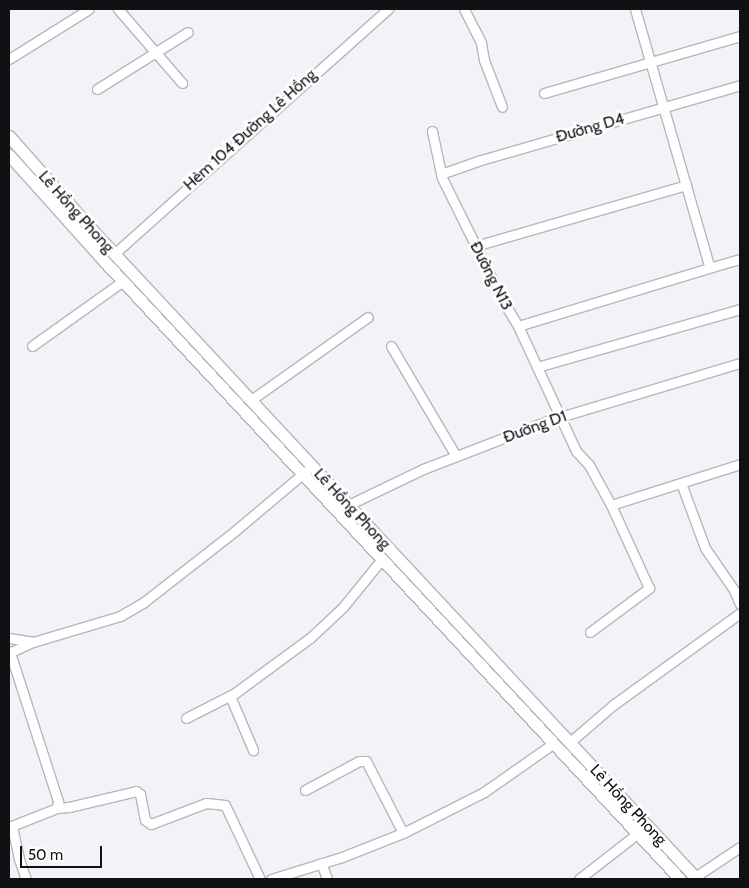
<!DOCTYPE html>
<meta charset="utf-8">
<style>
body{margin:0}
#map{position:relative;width:749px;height:888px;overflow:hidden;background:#f1f3f8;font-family:Cabin,sans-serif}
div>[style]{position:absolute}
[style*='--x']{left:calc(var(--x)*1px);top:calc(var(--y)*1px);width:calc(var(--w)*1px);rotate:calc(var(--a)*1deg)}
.roads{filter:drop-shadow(1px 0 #b5b7bb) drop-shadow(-1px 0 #b5b7bb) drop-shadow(0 1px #b5b7bb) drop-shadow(0 -1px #b5b7bb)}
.minor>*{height:9px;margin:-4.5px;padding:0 4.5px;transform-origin:4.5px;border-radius:4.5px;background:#fff}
.tertiary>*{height:11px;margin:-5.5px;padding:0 5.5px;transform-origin:5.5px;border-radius:5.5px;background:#fff}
span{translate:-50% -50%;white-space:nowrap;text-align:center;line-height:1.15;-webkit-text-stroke:5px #fff;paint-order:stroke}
.street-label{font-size:16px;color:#101112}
.frame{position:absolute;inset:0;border:10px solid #101112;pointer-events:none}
.scale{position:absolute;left:20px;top:846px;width:82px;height:22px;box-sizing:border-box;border:2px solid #101112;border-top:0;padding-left:6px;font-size:15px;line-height:18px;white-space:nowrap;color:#101112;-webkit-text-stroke:4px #fff;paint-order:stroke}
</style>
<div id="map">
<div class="roads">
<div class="minor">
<div style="--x:118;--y:9;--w:98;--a:49.1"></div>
<div style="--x:464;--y:9;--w:38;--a:63"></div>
<div style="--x:481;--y:43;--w:17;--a:80"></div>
<div style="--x:484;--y:60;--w:50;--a:69"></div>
<div style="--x:635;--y:9;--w:267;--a:73.9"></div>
<div style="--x:709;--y:266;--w:3;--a:18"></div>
<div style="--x:712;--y:267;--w:29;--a:-16"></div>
<div style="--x:9;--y:59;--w:94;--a:-32"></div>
<div style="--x:97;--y:89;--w:107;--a:-32.1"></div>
<div style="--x:544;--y:93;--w:204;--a:-16.2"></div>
<div style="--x:432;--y:131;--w:48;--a:78"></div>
<div style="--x:442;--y:178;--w:137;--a:63.6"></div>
<div style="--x:503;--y:301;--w:29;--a:59"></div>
<div style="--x:518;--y:326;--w:138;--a:65.1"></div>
<div style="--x:576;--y:451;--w:19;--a:47"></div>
<div style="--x:589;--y:465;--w:46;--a:61.2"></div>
<div style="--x:611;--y:505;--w:135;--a:-17.6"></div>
<div style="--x:441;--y:174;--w:42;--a:-19.3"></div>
<div style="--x:481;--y:160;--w:270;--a:-16.1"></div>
<div style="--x:475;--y:246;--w:220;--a:-16.1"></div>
<div style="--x:114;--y:254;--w:368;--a:-41.8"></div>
<div style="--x:518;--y:326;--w:203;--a:-16.9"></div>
<div style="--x:32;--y:346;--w:112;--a:-35.5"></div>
<div style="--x:391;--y:346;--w:128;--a:59.4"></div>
<div style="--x:537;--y:367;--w:211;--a:-15.9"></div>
<div style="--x:251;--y:400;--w:143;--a:-35.4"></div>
<div style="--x:681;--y:483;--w:69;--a:69.7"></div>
<div style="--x:705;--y:548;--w:51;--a:55.4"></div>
<div style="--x:734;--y:590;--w:15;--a:67"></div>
<div style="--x:344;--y:507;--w:88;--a:-25.7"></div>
<div style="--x:423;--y:469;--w:136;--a:-21.1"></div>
<div style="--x:550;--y:420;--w:198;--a:-16.7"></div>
<div style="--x:590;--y:632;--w:74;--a:-36.7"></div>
<div style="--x:649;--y:588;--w:91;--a:-114.6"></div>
<div style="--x:9;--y:638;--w:24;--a:9"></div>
<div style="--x:9;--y:653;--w:26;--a:-25"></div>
<div style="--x:33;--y:642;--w:91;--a:-16.6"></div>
<div style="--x:120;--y:616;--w:28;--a:-30"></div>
<div style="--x:144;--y:602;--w:117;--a:-38"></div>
<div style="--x:236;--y:530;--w:99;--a:-40.1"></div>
<div style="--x:230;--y:696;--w:59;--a:66.9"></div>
<div style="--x:186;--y:718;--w:55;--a:-27"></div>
<div style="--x:235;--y:693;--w:93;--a:-36.3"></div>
<div style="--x:310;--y:638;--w:45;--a:-43.2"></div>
<div style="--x:343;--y:607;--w:62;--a:-50.9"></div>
<div style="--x:570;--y:742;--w:57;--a:-40.7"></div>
<div style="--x:613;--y:705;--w:157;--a:-35.9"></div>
<div style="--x:305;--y:790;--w:61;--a:-28.2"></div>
<div style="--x:359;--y:761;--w:7;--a:0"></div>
<div style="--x:366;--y:761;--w:81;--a:62.8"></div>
<div style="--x:57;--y:808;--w:12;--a:-5"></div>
<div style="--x:69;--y:807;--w:69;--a:-13.4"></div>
<div style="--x:136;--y:791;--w:5;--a:37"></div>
<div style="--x:140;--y:794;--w:26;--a:79"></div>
<div style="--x:145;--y:820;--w:7;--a:34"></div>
<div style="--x:151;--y:824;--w:59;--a:-20.9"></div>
<div style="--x:206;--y:803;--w:19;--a:6"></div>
<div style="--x:225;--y:805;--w:82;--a:64.7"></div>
<div style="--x:12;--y:826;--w:34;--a:78"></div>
<div style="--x:19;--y:859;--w:21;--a:71"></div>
<div style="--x:9;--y:827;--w:52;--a:-21.6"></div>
<div style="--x:57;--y:808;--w:7;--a:-82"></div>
<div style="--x:58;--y:801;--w:157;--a:-107.9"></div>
<div style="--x:321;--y:863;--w:17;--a:69"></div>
<div style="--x:695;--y:877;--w:54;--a:-33.7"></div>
<div style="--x:271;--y:879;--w:74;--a:-17.2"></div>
<div style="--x:342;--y:857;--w:66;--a:-21.5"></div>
<div style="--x:403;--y:833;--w:91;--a:-26.8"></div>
<div style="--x:484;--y:792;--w:85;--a:-35"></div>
<div style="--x:579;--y:879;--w:80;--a:-37.9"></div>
</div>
<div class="tertiary">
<div style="--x:9;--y:136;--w:128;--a:48.5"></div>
<div style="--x:94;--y:232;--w:884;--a:47.02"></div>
<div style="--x:9;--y:155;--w:144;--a:48.1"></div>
<div style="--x:105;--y:262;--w:843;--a:47.02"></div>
</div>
</div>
<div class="street-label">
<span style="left:590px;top:128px;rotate:-16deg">Đường D4</span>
<span style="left:250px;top:130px;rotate:-42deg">Hẻm 104 Đường Lê Hồng</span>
<span style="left:76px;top:212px;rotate:48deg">Lê Hồng Phong</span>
<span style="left:491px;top:276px;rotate:63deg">Đường N13</span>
<span style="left:535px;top:427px;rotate:-20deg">Đường D1</span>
<span style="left:352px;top:509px;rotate:47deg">Lê Hồng Phong</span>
<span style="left:628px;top:805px;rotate:47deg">Lê Hồng Phong</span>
</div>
<div class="frame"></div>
<div class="scale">50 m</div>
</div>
